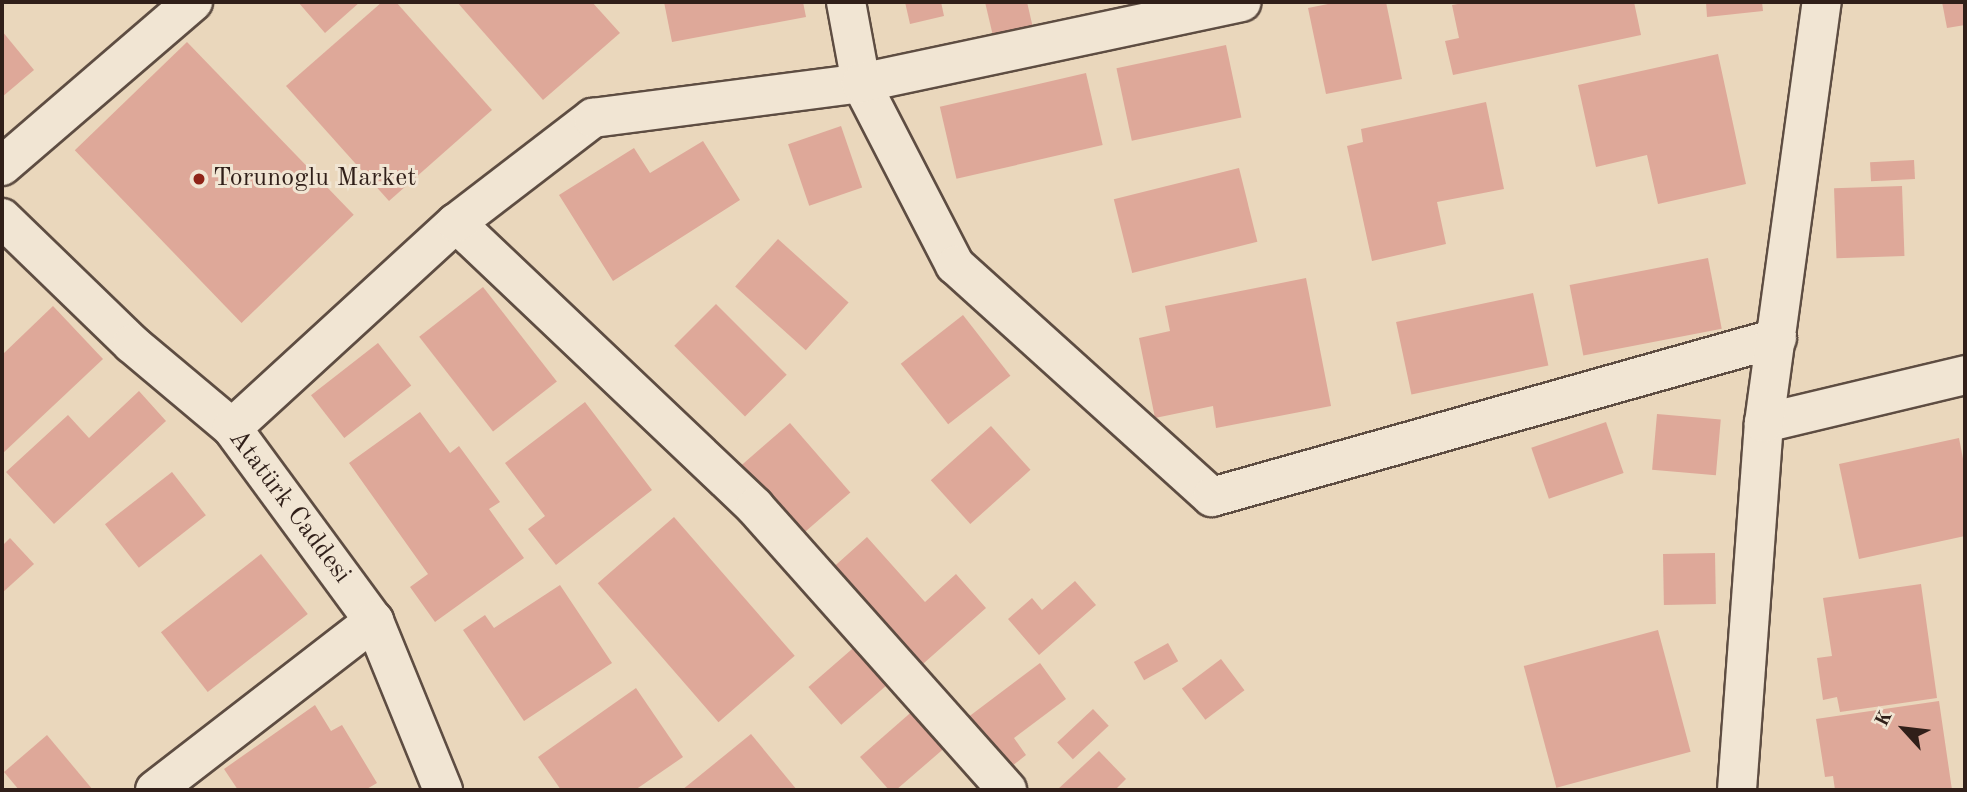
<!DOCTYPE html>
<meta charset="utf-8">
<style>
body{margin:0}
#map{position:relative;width:1967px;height:792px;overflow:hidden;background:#ead7bc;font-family:"Old Standard TT",serif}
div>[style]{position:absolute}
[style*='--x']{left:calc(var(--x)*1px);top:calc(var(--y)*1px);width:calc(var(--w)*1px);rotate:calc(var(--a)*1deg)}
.building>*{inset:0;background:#dea899;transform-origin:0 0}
.roads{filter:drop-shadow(2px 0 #5e4d42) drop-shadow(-2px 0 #5e4d42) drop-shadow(0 2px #5e4d42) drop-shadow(0 -2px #5e4d42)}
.minor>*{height:38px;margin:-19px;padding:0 19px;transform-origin:19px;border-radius:19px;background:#f1e5d3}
.dots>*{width:19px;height:19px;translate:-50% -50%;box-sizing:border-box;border:4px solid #f1e5d3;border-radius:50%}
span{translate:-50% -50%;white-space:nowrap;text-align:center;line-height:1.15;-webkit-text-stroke:6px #f1e5d3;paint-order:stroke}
.poi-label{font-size:26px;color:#301f19}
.left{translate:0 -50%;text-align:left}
.street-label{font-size:26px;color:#301f19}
.frame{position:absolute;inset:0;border:4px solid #301f19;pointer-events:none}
.north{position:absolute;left:1869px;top:694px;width:70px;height:70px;-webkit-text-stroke:5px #f1e5d3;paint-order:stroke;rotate:297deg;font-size:19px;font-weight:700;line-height:28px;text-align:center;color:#301f19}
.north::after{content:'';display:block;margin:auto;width:24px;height:32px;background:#301f19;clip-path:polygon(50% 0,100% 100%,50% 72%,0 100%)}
</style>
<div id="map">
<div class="building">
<div style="clip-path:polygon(298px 2px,360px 2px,325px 33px)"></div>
<div style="clip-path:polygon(382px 2px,396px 2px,492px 110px,389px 201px,286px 86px)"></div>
<div style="clip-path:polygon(457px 2px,592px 2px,620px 33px,543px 100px)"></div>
<div style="clip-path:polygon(664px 2px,803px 2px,806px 17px,672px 42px)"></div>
<div style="clip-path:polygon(905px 2px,941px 2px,944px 16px,910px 24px)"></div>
<div style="clip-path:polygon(985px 2px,1027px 2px,1033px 28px,993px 36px)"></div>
<div style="clip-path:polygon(1338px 2px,1386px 2px,1402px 79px,1326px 94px,1308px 8px)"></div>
<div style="clip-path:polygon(1469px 2px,1634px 2px,1641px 35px,1453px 75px,1445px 41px,1459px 38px,1452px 5px)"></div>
<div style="clip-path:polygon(1706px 2px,1762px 2px,1763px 11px,1707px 17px)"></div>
<div style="clip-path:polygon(1942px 2px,1965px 2px,1965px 25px,1947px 28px)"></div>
<div style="clip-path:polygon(2px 31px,34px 70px,2px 97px)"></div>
<div style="left:187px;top:42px;width:240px;height:156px;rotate:46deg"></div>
<div style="left:1226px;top:45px;width:74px;height:112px;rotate:78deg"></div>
<div style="clip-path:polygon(1718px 54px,1746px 184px,1658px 204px,1647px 155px,1596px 167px,1578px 85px)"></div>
<div style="left:1086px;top:73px;width:74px;height:150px;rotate:77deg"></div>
<div style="clip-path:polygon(1486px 102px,1504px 189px,1437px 202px,1446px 244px,1372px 261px,1347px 146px,1363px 142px,1361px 129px)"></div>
<div style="left:841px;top:126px;width:65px;height:56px;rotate:71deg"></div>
<div style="clip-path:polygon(703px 141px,740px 200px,613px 281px,559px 195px,634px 148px,650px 173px)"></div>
<div style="left:1914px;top:160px;width:19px;height:44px;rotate:87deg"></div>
<div style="left:1239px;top:168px;width:76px;height:129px;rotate:76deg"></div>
<div style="left:1902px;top:186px;width:70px;height:68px;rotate:88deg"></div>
<div style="left:778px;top:239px;width:95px;height:64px;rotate:42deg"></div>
<div style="left:1708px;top:258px;width:72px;height:141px;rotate:79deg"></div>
<div style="clip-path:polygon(1306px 278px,1331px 406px,1216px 428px,1213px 406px,1155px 418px,1139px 338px,1170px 331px,1165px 306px)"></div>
<div style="left:483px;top:287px;width:120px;height:81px;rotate:52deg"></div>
<div style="left:1533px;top:293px;width:74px;height:140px;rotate:78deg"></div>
<div style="left:716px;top:304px;width:100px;height:59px;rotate:45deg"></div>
<div style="clip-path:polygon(53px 306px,103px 359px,2px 454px,2px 355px)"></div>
<div style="left:963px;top:315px;width:77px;height:79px;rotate:52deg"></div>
<div style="left:378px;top:343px;width:54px;height:85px;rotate:52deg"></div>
<div style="clip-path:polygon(139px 391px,166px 421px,54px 524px,6px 472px,68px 415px,89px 438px)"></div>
<div style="clip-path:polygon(585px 402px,652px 490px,556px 565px,528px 529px,545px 516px,505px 463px)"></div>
<div style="clip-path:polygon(420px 412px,450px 453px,459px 446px,500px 502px,489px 509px,524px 558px,435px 622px,410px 587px,428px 574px,349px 463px)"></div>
<div style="left:1657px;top:414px;width:64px;height:56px;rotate:5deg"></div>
<div style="left:1606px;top:422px;width:54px;height:79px;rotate:71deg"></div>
<div style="left:790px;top:423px;width:92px;height:64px;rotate:49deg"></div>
<div style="left:991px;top:426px;width:59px;height:81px;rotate:48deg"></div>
<div style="clip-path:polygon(1959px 438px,1965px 469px,1965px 536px,1859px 559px,1839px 464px)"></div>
<div style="left:172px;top:472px;width:55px;height:85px;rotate:52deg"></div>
<div style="left:674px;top:517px;width:184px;height:101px;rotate:49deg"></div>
<div style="clip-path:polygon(867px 537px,925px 602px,956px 574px,986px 608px,915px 671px,828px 572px)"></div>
<div style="clip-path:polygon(10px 538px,34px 564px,2px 593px,2px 546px)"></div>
<div style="left:1715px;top:553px;width:51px;height:52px;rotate:89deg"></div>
<div style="left:261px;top:554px;width:76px;height:127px;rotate:52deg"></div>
<div style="clip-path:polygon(1075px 581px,1096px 605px,1039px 655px,1008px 619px,1032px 598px,1042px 610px)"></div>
<div style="clip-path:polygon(1921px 584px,1937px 698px,1840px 712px,1837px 697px,1823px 700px,1817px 658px,1832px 656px,1823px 598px)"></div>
<div style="clip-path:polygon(560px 585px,612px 663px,524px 721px,463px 630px,485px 615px,494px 628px)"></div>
<div style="left:1658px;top:630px;width:126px;height:139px;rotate:75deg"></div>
<div style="left:859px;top:643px;width:50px;height:67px;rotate:49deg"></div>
<div style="left:1168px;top:643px;width:21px;height:39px;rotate:61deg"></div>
<div style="left:1221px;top:659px;width:39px;height:49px;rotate:53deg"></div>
<div style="clip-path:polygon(1040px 663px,1066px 699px,1014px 738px,1026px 755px,1002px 774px,963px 721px)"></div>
<div style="clip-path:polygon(636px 688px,683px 757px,635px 790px,561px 790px,538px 757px)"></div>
<div style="clip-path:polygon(1939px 701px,1952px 790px,1835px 790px,1833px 776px,1825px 777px,1816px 719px)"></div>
<div style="clip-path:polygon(315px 705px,331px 731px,342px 725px,377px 783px,365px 790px,238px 790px,224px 769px)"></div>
<div style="clip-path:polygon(916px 708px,948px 745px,896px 790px,889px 790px,860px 757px)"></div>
<div style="left:1093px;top:709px;width:23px;height:49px;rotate:47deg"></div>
<div style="clip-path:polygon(751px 734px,797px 790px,682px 790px)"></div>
<div style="clip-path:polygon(47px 735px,93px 790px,19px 790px,4px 772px)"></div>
<div style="clip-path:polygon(1099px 751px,1126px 779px,1115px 790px,1057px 790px)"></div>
</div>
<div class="roads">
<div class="minor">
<div style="--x:846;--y:2;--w:82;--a:79.5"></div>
<div style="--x:861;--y:83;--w:205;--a:62.7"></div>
<div style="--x:955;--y:265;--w:346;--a:42.1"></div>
<div style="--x:1212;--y:497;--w:587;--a:-15.72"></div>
<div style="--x:2;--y:166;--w:252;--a:-40.7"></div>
<div style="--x:2;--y:218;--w:181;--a:44.1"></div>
<div style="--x:132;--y:344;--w:131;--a:40"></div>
<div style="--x:232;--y:428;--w:240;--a:53.7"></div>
<div style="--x:374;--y:621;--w:183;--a:67.8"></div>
<div style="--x:456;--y:223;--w:412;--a:43.5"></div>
<div style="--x:755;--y:507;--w:379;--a:48.3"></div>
<div style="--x:1764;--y:423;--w:207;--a:-13.4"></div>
<div style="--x:232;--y:428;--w:304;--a:-42.5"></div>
<div style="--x:456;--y:223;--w:173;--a:-37.5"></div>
<div style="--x:593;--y:118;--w:270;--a:-7.4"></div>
<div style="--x:861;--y:83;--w:389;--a:-12"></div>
<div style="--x:155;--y:790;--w:277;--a:-37.7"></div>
<div style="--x:1737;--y:790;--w:368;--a:-85.8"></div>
<div style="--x:1764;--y:423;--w:425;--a:-82.2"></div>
</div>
</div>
<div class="dots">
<div style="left:199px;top:179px;background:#8f2418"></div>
</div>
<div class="poi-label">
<span class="left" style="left:213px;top:179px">Torunoglu Market</span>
</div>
<div class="street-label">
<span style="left:289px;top:507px;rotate:53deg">Atatürk Caddesi</span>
</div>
<div class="frame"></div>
<div class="north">K</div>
</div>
